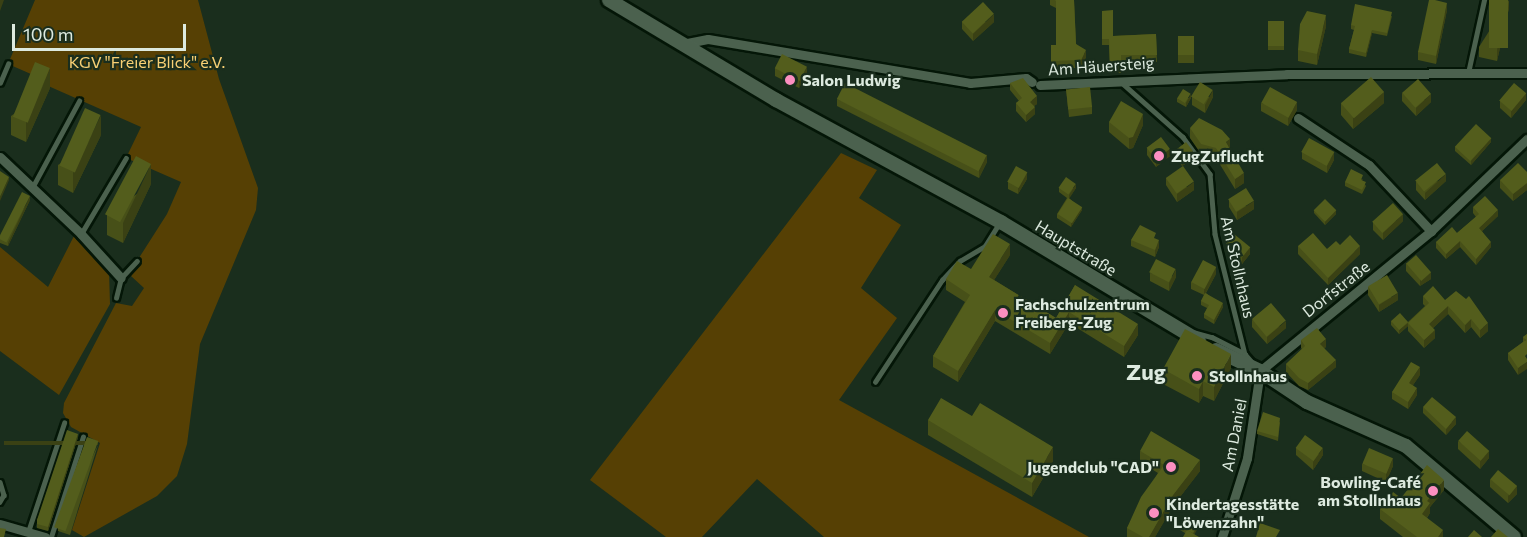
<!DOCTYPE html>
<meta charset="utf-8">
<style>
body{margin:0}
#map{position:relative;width:1527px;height:537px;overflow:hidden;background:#1a2e1d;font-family:Commissioner,sans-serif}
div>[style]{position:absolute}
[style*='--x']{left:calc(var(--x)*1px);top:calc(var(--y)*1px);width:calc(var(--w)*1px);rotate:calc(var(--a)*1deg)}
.green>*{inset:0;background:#564004}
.roads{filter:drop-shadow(2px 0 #041607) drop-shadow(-2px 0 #041607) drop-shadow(0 2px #041607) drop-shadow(0 -2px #041607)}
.lane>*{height:4.5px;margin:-2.25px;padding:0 2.25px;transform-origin:2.25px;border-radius:2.25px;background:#4b614e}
.street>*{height:9px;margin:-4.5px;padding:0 4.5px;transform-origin:4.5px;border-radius:4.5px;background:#4b614e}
.secondary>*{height:14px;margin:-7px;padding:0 7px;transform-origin:7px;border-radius:7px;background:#4b614e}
.wall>*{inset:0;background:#475018;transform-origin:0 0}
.shaded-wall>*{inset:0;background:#3a4114;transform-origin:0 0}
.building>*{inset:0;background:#535d1c;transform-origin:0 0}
.dots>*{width:16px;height:16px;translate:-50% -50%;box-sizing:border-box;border:3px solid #1a2e1d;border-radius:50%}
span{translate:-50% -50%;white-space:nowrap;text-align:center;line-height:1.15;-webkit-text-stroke:4.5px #1a2e1d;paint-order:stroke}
.park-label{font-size:16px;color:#f8d074}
.street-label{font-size:16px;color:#ddeadf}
.poi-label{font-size:16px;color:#ddeadf;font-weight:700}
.left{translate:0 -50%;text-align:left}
.right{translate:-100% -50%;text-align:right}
.district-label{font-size:22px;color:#ddeadf;font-weight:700}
.scale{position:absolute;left:12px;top:24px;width:174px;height:27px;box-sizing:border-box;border:3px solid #ddeadf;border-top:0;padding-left:8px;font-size:18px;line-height:21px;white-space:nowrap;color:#ddeadf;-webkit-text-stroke:4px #1a2e1d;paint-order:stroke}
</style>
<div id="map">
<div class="green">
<div style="clip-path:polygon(35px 0,198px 0,219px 79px,258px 188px,256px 210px,200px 344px,187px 444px,177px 476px,157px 496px,84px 537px,72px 530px,100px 443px,71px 427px,63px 413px,64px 403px,116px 303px,132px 306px,144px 288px,131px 276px,139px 264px,137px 261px,167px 214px,181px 182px,126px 158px,141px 127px,46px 85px,47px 81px,8px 64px)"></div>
<div style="clip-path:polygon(841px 153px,877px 170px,859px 198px,901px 225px,861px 288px,897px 318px,839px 400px,1089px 537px,824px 537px,757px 479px,702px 537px,666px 537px,590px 480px)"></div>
<div style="clip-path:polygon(75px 234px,109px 270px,110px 304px,59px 395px,0 351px,0 247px,48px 287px)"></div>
</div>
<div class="roads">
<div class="lane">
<div style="--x:1468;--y:73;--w:75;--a:-77.6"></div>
<div style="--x:1121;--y:82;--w:83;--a:41.6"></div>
<div style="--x:1183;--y:137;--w:46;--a:53.9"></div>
<div style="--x:1210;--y:174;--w:60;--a:85.2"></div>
<div style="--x:1215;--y:234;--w:124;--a:76"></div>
<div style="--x:0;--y:83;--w:21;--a:-67"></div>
<div style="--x:32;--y:188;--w:99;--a:-61.6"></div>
<div style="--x:81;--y:234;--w:88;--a:-59.4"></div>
<div style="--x:116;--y:298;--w:21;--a:-76"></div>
<div style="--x:121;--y:278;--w:23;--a:-47"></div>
<div style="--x:1189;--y:331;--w:24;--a:15"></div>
<div style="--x:1212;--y:337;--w:37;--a:27"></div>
<div style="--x:1245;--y:354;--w:11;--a:49"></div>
<div style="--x:875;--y:382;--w:122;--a:-56.7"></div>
<div style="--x:942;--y:280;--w:26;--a:-47"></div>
<div style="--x:960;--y:261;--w:29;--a:-31"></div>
<div style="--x:985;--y:246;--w:26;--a:-58"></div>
<div style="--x:0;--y:482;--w:14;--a:73"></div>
<div style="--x:4;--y:495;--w:8;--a:120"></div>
<div style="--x:28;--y:532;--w:115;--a:-71.7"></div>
<div style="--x:51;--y:537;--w:105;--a:-72.3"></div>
</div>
<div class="street">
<div style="--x:682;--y:44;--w:26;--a:-11"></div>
<div style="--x:708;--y:39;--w:266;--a:9.5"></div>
<div style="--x:970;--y:83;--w:56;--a:-5.1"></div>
<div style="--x:1026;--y:78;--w:7;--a:34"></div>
<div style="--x:1040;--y:85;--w:247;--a:-2.5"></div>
<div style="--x:1287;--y:74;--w:240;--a:-0.2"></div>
<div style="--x:1298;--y:118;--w:85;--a:33.5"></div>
<div style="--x:1369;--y:165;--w:91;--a:46.8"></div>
<div style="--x:0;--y:157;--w:112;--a:43.5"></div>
<div style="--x:81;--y:234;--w:59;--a:47.7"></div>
<div style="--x:0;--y:524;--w:47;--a:16.1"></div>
<div style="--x:1222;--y:537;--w:83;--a:-72.4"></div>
<div style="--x:1247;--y:458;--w:88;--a:-81.5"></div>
<div style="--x:1260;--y:371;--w:221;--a:-39.3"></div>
<div style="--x:1431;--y:231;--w:133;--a:-43.8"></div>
</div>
<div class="secondary">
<div style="--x:609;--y:0;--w:195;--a:30.9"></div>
<div style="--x:776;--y:100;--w:256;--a:28.5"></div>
<div style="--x:1001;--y:222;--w:231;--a:31"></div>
<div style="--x:1216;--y:350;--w:49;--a:25.5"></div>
<div style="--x:1260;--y:371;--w:56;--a:33.4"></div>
<div style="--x:1307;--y:402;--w:108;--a:24"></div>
<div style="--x:1406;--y:446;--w:141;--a:40.1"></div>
</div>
</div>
<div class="wall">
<div style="clip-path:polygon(1050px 0,1074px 0,1076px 44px,1086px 57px,1081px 68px,1051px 68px,1051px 45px,1056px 45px,1056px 8px,1050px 5px)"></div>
<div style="clip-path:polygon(1509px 0,1509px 8px,1497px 61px,1479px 57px,1479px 47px)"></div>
<div style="clip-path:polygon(1447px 10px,1436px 64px,1418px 60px,1418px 52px)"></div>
<div style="clip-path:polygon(1102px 11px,1113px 36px,1156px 34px,1157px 62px,1121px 61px,1121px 73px,1110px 73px,1109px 45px,1102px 45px)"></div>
<div style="clip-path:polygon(1392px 16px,1387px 36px,1372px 33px,1366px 57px,1349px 53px,1349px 49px,1354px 30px,1351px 29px,1351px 25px)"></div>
<div style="left:1268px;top:21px;width:16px;height:29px"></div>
<div style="clip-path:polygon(962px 22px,994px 22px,973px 41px,962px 29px)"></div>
<div style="clip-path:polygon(1326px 26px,1317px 65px,1298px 61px,1298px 50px)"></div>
<div style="left:1194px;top:36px;width:27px;height:16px;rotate:90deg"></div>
<div style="clip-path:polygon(775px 68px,807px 74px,799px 88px,775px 76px)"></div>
<div style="clip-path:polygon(1010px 83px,1037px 104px,1034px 106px,1035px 114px,1026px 122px,1016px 111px,1016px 103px,1019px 101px,1010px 90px)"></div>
<div style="clip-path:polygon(50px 88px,26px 142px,11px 135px,11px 116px)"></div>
<div style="clip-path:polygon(1066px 89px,1092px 107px,1092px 114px,1069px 117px)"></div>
<div style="clip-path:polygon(1402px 93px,1431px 102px,1416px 116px,1402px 101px)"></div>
<div style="clip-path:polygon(1192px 97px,1213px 97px,1205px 113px,1192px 105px)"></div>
<div style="clip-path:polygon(1177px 98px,1191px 98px,1186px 107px,1177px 102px)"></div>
<div style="clip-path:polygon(837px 99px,987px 162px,979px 178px,837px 106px)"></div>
<div style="clip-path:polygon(1526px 100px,1511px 118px,1500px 108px,1500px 101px)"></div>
<div style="clip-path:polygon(1261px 103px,1297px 110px,1288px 126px,1261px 111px)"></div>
<div style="clip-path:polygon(1384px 103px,1353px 129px,1341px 115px,1341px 104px)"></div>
<div style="clip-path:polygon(1109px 122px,1143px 125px,1133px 148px,1129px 149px,1109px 132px)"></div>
<div style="clip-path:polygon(1190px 128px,1230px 149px,1244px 183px,1235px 189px,1216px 158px,1201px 154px,1190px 138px)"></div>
<div style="clip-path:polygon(101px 135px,73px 193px,58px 185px,58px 165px)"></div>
<div style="clip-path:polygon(1491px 142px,1471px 165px,1455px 151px,1455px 147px)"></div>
<div style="clip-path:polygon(1147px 148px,1170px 156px,1156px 167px,1147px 155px)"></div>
<div style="clip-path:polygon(1175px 149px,1193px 159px,1182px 166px,1175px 156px)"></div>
<div style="clip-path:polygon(1302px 152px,1334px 160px,1327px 173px,1302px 159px)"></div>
<div style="clip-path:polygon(1527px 172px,1527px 190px,1513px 201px,1500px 188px,1500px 180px)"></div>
<div style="clip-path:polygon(1166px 178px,1194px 190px,1177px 202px,1166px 185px)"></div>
<div style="clip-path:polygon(1027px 179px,1018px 194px,1008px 189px,1008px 182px)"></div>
<div style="clip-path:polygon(1363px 179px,1362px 180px,1366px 186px,1362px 194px,1345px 186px,1345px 182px)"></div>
<div style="clip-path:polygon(1446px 181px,1425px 200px,1416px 190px,1416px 182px)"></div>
<div style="clip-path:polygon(151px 184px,123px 243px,107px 235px,107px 215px)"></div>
<div style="clip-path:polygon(1059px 188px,1076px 188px,1069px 198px,1082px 210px,1071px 227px,1057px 218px,1057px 214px,1067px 198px,1059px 192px)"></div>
<div style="clip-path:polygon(30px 200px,8px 246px,0 243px,0 239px)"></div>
<div style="clip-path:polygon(1229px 200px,1254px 209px,1237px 220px,1229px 207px)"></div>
<div style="clip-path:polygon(1473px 207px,1498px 216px,1482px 231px,1491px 247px,1476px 265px,1460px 247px,1446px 259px,1436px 248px,1436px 242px,1457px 233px,1476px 217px,1473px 213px)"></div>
<div style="clip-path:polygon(1314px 210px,1336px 214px,1325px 225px,1314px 213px)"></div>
<div style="clip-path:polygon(1403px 221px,1383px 240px,1373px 230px,1373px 222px)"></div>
<div style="clip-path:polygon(1156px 239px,1159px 247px,1155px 257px,1131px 246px,1131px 240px)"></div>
<div style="clip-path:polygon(1226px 244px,1250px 254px,1242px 264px,1226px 251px)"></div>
<div style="clip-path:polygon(1340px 245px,1360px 254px,1328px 285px,1298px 254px,1298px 246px,1327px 249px)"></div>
<div style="clip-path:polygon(1010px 255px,994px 280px,1056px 318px,1075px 285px,1138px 335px,1124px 357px,1069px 323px,1050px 354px,995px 321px,958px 382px,933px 367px,933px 356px,965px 302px,946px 290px,946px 279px)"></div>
<div style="clip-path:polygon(1406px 263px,1431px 279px,1420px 286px,1406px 271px)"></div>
<div style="clip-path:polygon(1150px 273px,1176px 277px,1169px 291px,1150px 281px)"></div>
<div style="clip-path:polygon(1216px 274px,1206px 293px,1223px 307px,1214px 324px,1204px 318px,1204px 314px,1207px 308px,1201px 305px,1201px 301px,1204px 295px,1191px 289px,1191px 282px)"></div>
<div style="clip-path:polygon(1368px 287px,1398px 300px,1379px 312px,1368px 295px)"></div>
<div style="clip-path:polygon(1423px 296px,1445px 300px,1488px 331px,1480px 338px,1471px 327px,1465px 333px,1448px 314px,1433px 328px,1435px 338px,1424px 348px,1408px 331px,1408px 326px,1399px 334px,1391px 325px,1391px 321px,1408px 322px,1425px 306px,1423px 304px)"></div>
<div style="clip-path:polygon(1252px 320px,1286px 328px,1267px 344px,1252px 327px)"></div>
<div style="clip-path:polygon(1527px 334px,1518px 375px,1508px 360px,1508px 353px,1523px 342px,1523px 337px)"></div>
<div style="clip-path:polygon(1301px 340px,1326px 347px,1324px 348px,1336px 367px,1308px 390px,1299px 386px,1286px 372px,1286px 364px,1302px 349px,1301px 348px)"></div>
<div style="clip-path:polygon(1231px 368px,1214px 401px,1203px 396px,1199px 403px,1163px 384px,1163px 369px)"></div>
<div style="clip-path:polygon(1420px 375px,1413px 385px,1417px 395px,1408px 409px,1392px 399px,1392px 392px)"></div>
<div style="clip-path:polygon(1423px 407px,1456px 424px,1446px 435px,1423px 413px)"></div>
<div style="clip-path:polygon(972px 416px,1053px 461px,1032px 497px,928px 435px,928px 420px)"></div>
<div style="clip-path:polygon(1280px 422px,1278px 441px,1257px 434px,1257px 431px)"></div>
<div style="clip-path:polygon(78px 437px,48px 531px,37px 528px,37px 520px)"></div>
<div style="clip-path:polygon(1458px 441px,1489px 458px,1480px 469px,1458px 449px)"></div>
<div style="clip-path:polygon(98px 445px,70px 535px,58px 531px,58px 528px)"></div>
<div style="clip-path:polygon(1296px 448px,1323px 455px,1313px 470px,1296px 455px)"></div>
<div style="clip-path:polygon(1140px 451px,1200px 471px,1173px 506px,1155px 537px,1127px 537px,1127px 528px,1158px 473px,1140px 462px)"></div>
<div style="clip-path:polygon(1362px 464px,1393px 466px,1386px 482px,1362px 471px)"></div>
<div style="clip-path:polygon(1490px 479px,1517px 494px,1508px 503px,1490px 487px)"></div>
<div style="clip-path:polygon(1444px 490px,1430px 507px,1430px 513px,1427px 518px,1443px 537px,1403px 537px,1380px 519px,1380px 509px,1401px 498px)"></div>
<div style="clip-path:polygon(1199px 526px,1194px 534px,1185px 533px,1180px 530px,1180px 527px)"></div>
</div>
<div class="shaded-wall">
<div style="clip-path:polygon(0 0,4px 0,0 11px)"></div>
<div style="clip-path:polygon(1508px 0,1509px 8px,1497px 61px,1497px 50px)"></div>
<div style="clip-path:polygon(1447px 3px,1447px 10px,1436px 64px,1436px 56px)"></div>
<div style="clip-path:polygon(994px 14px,994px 22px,973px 41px,973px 34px)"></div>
<div style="clip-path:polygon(1326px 15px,1326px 26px,1317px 65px,1317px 54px)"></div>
<div style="clip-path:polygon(1372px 30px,1372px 33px,1366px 57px,1366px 53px)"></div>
<div style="clip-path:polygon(1086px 50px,1086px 57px,1081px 68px,1081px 60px)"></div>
<div style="clip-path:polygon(807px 67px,807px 74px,799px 88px,799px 81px)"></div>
<div style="clip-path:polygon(50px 68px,50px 88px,26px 142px,26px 122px)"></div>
<div style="clip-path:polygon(1213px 90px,1213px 97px,1205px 113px,1205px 105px)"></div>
<div style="clip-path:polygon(1384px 92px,1384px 103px,1353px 129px,1353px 118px)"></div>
<div style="clip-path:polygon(1526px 93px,1526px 100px,1511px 118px,1511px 110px)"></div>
<div style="clip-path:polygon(1191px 94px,1191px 98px,1186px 107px,1186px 103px)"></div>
<div style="clip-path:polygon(1431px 94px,1431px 102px,1416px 116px,1416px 108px)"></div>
<div style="clip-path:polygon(1037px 96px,1037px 104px,1030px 109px,1030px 102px)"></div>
<div style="clip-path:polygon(1297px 102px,1297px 110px,1288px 126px,1288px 118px)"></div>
<div style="clip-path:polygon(1035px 107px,1035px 114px,1026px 122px,1026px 115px)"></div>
<div style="clip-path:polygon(1143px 114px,1143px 125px,1133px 148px,1129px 149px,1129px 138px)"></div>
<div style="clip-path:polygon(101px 115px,101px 135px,73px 193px,73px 173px)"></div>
<div style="clip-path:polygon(1491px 138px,1491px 142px,1471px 165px,1471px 161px)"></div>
<div style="clip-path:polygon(1230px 139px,1230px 149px,1226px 142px)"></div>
<div style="clip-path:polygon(1170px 149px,1170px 156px,1156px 167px,1156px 159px)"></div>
<div style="clip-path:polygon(1193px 151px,1193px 159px,1182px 166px,1182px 159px)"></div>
<div style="clip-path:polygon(1334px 152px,1334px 160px,1327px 173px,1327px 166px)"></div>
<div style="clip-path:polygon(987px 154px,987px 162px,979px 178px,979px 170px)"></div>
<div style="clip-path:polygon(151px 164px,151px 184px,123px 243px,123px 223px)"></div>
<div style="clip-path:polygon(1027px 172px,1027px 179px,1018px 194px,1018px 187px)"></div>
<div style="clip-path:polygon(1244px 173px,1244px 183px,1235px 189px,1235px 179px)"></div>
<div style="clip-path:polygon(1446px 174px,1446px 181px,1425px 200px,1425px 193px)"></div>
<div style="clip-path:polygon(9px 177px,9px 180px,0 201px,0 197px)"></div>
<div style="clip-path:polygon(1194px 182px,1194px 190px,1177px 202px,1177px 194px)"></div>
<div style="clip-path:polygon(1527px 183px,1527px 190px,1513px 201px,1513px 194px)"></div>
<div style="clip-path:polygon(1076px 184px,1076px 188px,1069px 199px,1069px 195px)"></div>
<div style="clip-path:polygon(30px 196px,30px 200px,8px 246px,8px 243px)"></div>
<div style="clip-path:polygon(1254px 201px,1254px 209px,1237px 220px,1237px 212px)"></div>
<div style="clip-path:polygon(1082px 207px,1082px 210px,1071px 227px,1071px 223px)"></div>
<div style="clip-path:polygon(1336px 210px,1336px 214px,1325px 225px,1325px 221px)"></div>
<div style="clip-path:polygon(1498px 210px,1498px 216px,1479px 234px,1479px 228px)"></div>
<div style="clip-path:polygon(1403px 214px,1403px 221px,1383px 240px,1383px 233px)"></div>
<div style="clip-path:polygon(1159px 240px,1159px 247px,1155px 257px,1155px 250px)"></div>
<div style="clip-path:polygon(1460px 241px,1460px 247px,1446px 259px,1446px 254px)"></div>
<div style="clip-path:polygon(1491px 242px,1491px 247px,1476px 265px,1476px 259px)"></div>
<div style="clip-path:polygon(1010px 244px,1010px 255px,989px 288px,989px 277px)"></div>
<div style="clip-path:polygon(1360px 246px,1360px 254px,1328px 285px,1328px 278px)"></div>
<div style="clip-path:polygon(1250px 247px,1250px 254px,1242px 264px,1242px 257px)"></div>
<div style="clip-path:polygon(1216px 267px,1216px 274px,1204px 296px,1204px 289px)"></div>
<div style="clip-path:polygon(1176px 269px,1176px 277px,1169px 291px,1169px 283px)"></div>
<div style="clip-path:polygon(1431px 272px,1431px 279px,1420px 286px,1420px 279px)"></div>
<div style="clip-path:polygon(1398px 293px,1398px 300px,1379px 312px,1379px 305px)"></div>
<div style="clip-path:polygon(1223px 303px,1223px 307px,1214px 324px,1214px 320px)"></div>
<div style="clip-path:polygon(1448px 306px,1448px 314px,1429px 332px,1429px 324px)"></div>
<div style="clip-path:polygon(995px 310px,995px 321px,958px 382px,958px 371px)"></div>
<div style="clip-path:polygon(1069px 312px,1069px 323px,1050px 354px,1050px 343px)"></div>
<div style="clip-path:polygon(1471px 319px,1471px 327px,1465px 333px,1465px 325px)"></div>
<div style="clip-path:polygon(1286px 321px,1286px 328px,1267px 344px,1267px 337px)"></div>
<div style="clip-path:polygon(1408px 323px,1408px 326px,1399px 334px,1399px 330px)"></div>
<div style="clip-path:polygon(1488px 323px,1488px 331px,1480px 338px,1480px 330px)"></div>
<div style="clip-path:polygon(1138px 324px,1138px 335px,1124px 357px,1124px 346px)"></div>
<div style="clip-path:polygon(1435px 330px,1435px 338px,1424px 348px,1424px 340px)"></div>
<div style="clip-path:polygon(1326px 339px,1326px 347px,1320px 352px,1320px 344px)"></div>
<div style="clip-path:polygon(1231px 354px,1231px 368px,1214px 401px,1214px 387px)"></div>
<div style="clip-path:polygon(1336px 360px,1336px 367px,1308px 390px,1308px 383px)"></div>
<div style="clip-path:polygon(1527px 362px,1527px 369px,1518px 375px,1518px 368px)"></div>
<div style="clip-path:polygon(1420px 367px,1420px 375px,1409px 391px,1409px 383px)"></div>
<div style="clip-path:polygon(1203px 381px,1203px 396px,1199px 403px,1199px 389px)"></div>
<div style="clip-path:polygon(1417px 388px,1417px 395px,1408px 409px,1408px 402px)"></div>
<div style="clip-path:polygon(1456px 417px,1456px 424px,1446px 435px,1446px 429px)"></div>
<div style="clip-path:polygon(78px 434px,78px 437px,48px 531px,48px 527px)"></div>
<div style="left:98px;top:441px;width:4px;height:94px;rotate:90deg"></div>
<div style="clip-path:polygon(1053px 447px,1053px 461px,1032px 497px,1032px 483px)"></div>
<div style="clip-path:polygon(1323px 448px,1323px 455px,1313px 470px,1313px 462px)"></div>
<div style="clip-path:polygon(1489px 451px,1489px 458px,1480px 469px,1480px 461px)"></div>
<div style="clip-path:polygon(1393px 458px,1393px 466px,1386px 482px,1386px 474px)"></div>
<div style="clip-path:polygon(1200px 460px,1200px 471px,1173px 506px,1155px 537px,1149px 537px,1173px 495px)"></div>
<div style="clip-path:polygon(1444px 480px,1444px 490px,1430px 507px,1430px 513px,1422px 524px,1422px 514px,1427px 501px)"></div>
<div style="clip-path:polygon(1517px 486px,1517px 494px,1508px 503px,1508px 496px)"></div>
<div style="clip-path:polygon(1199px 522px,1199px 526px,1193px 537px,1193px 534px)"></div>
<div style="clip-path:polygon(1443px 530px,1443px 537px,1438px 537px)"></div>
</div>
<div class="building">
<div style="clip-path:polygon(1055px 0,1074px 0,1076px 44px,1086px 50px,1081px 60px,1051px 61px,1051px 45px,1056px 45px,1056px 1px)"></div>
<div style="clip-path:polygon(1429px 0,1435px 0,1447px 3px,1436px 56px,1418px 52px)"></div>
<div style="left:1489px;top:0;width:19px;height:48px"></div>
<div style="left:983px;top:2px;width:16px;height:29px;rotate:47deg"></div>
<div style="clip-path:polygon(1355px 4px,1392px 12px,1387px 33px,1372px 30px,1366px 53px,1349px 49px,1355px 26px,1351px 25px)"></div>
<div style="clip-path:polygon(1113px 10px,1113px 36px,1156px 34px,1157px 55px,1121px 55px,1121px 66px,1110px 66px,1109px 39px,1102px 39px,1102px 11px)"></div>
<div style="clip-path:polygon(1307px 11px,1326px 15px,1317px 54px,1298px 50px,1300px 24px)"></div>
<div style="left:1268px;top:21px;width:16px;height:25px"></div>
<div style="left:1194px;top:36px;width:19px;height:16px;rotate:90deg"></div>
<div style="left:782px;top:54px;width:28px;height:16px;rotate:27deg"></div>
<div style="left:35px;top:62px;width:16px;height:59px;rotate:22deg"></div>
<div style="left:1371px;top:77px;width:20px;height:40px;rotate:49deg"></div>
<div style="clip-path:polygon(1023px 78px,1037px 96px,1030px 102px,1035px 107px,1026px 115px,1016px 103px,1022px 98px,1010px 83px)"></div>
<div style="left:1418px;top:79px;width:20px;height:21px;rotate:49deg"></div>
<div style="left:1200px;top:82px;width:15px;height:17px;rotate:32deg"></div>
<div style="left:845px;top:83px;width:159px;height:18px;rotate:27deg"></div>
<div style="left:1514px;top:83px;width:16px;height:23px;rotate:40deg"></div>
<div style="left:1090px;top:87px;width:20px;height:24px;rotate:84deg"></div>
<div style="left:1270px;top:87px;width:31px;height:18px;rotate:29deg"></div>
<div style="left:1183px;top:89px;width:9px;height:11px;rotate:32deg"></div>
<div style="clip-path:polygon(1121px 101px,1143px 114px,1133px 137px,1129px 138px,1109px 122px)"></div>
<div style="left:85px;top:108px;width:17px;height:63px;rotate:24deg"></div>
<div style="clip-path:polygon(1199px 118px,1222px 130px,1230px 139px,1226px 142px,1244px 173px,1235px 179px,1216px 148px,1201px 144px,1190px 128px)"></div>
<div style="left:1476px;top:124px;width:21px;height:31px;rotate:43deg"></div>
<div style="left:1161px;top:137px;width:15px;height:18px;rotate:53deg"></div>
<div style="left:1309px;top:138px;width:29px;height:16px;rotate:29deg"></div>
<div style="left:1186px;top:142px;width:11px;height:13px;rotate:52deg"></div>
<div style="left:136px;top:156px;width:17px;height:66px;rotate:28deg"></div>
<div style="left:1437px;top:163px;width:14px;height:28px;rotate:51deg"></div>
<div style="clip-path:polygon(1518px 163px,1527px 172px,1527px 183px,1513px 194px,1500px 180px)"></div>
<div style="left:1016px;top:166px;width:13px;height:18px;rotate:29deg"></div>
<div style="left:1183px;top:166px;width:19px;height:21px;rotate:55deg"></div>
<div style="clip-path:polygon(1351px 169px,1363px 175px,1361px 180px,1366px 182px,1362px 190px,1345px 182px)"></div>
<div style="clip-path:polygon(0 171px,9px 177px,0 197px)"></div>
<div style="left:1066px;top:177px;width:12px;height:13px;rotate:35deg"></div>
<div style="left:1246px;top:188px;width:15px;height:21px;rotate:58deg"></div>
<div style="left:22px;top:192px;width:9px;height:52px;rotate:27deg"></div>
<div style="clip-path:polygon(1485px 196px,1498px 210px,1479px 228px,1491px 242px,1476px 259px,1460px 241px,1446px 254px,1436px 242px,1452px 227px,1457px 233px,1479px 214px,1473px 207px)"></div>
<div style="left:1068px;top:198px;width:17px;height:19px;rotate:33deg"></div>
<div style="left:1325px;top:199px;width:16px;height:16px;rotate:45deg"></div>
<div style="left:1393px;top:203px;width:15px;height:28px;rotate:48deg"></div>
<div style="clip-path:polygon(1140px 225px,1156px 233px,1154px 238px,1159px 240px,1155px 250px,1131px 240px)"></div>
<div style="clip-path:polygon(1313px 233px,1327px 249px,1336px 241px,1340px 245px,1350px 235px,1360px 246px,1328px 278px,1298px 246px)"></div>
<div style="clip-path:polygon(993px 234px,1010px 244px,989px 277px,1056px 318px,1075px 285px,1138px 324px,1124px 346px,1069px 312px,1050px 343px,995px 310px,958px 371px,933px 356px,970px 295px,946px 279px,957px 261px,971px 269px)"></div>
<div style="left:1234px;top:234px;width:21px;height:13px;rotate:39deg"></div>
<div style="left:1416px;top:255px;width:23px;height:13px;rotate:49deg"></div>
<div style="left:1156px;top:259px;width:22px;height:15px;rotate:27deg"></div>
<div style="left:1203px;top:260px;width:15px;height:25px;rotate:28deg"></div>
<div style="left:1387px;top:275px;width:21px;height:22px;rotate:59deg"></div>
<div style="clip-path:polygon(1433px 286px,1445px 300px,1456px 291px,1466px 299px,1469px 296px,1488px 323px,1480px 330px,1471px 319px,1465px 325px,1448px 306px,1429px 324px,1435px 330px,1424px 340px,1408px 323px,1429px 303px,1423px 296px)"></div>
<div style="clip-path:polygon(1205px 293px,1223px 303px,1214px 320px,1204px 314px,1209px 305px,1201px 301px)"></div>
<div style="left:1271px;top:303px;width:23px;height:25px;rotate:50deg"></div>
<div style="left:1400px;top:313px;width:12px;height:12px;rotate:48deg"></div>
<div style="clip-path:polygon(1317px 328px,1326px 339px,1320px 344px,1336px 360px,1308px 383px,1299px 378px,1286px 364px,1305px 346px,1301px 340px)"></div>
<div style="clip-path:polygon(1185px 329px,1231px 354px,1214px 387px,1203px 381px,1199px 389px,1163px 369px)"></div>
<div style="clip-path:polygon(1527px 334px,1527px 354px,1525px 356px,1527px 359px,1527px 362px,1518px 368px,1508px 353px,1526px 340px,1523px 337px)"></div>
<div style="clip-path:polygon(1411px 362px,1420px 367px,1409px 383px,1417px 388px,1408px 402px,1392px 392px)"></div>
<div style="clip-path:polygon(1432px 397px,1456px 417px,1446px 429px,1423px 407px)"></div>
<div style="clip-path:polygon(941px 398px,972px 416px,980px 403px,1053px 447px,1032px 483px,928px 420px)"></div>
<div style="clip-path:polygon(1263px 412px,1280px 418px,1278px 437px,1257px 431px)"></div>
<div style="clip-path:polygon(67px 430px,78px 434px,48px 527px,37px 524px,37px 520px)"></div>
<div style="clip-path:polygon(1151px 431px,1200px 460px,1173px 495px,1149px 537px,1143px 537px,1127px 528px,1141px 497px,1164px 465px,1140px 451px)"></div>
<div style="left:1467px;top:431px;width:30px;height:13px;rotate:42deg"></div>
<div style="left:1305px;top:435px;width:22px;height:16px;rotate:36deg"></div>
<div style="left:87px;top:437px;width:12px;height:96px;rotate:20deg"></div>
<div style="left:1369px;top:448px;width:26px;height:17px;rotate:23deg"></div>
<div style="clip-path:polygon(1427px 465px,1444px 480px,1427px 501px,1430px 503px,1422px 514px,1443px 530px,1438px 537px,1417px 537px,1380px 509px,1393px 492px,1401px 498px)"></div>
<div style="left:1498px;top:470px;width:25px;height:12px;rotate:40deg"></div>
<div style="clip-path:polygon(1187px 516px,1199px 522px,1193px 533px,1180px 527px)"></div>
<div style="clip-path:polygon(1260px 523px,1280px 530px,1276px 537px,1256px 537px)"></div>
<div style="clip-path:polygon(0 528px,6px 529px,4px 537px,0 537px)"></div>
<div style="clip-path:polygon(1498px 529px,1508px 537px,1491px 537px)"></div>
<div style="clip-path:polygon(1187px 530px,1199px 537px,1183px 537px)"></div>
<div style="clip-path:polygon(1474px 530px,1482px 537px,1468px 537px)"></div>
</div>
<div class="dots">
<div style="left:790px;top:80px;background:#fc8fc1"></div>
<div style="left:1159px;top:156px;background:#fc8fc1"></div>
<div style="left:1003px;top:313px;background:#fc8fc1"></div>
<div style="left:1197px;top:376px;background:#fc8fc1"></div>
<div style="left:1171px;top:467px;background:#fc8fc1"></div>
<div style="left:1433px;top:491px;background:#fc8fc1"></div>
<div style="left:1154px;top:513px;background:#fc8fc1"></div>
</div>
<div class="park-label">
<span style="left:147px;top:62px">KGV "Freier Blick" e.V.</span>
</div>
<div class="street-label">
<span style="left:1101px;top:66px;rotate:-4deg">Am Häuersteig</span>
<span style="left:1076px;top:248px;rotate:31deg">Hauptstraße</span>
<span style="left:1238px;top:267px;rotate:77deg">Am Stollnhaus</span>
<span style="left:1336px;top:289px;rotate:-38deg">Dorfstraße</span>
<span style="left:1234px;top:435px;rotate:-79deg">Am Daniel</span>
</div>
<div class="poi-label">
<span class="left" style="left:802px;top:80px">Salon Ludwig</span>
<span class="left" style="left:1171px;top:156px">ZugZuflucht</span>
<span class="left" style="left:1015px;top:313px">Fachschulzentrum<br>Freiberg-Zug</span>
<span class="left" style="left:1209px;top:376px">Stollnhaus</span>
<span class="right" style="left:1159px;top:467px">Jugendclub "CAD"</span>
<span class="right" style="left:1421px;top:491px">Bowling-Café<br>am Stollnhaus</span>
<span class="left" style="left:1166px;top:513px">Kindertagesstätte<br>"Löwenzahn"</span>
</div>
<div class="district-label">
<span style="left:1146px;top:372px">Zug</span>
</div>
<div class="scale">100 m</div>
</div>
